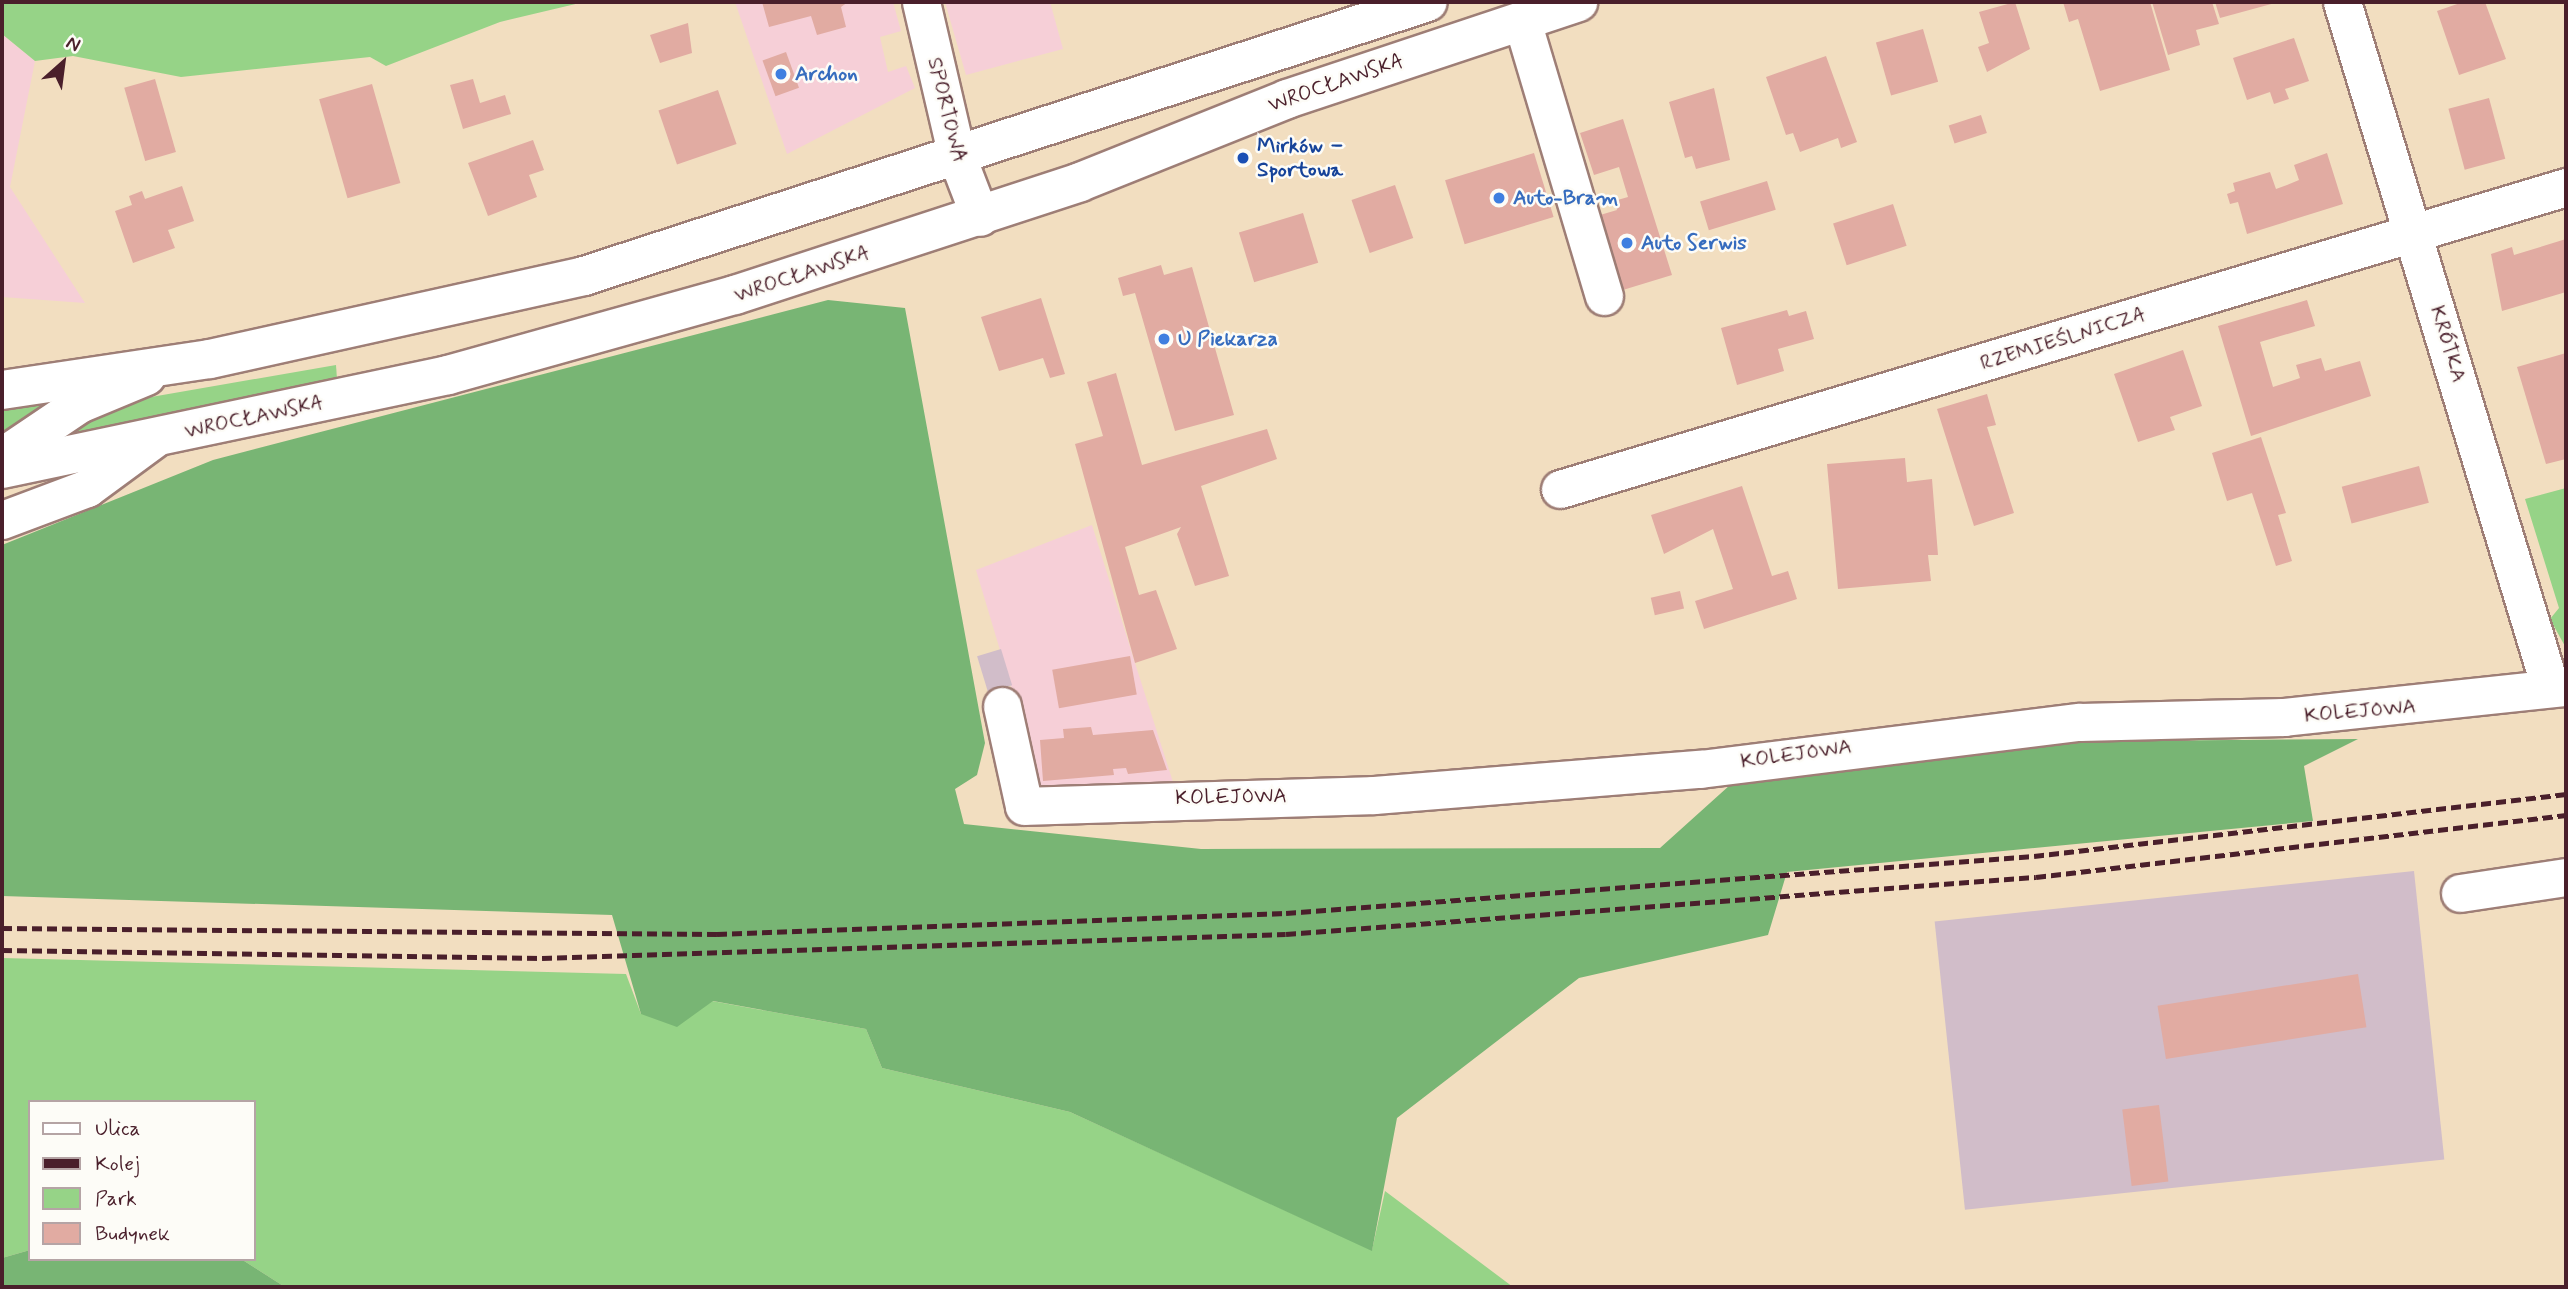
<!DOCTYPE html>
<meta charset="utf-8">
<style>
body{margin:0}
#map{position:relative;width:2568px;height:1289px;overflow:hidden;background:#f2dec0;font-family:Mynerve,sans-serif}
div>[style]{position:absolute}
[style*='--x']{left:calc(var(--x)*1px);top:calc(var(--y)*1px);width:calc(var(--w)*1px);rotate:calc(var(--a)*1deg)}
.built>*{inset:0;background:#f6cfd7}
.industrial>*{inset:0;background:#d1bdc9;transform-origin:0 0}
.green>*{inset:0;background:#96d387}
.forest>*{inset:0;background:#78b574}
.building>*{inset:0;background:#e1aba2;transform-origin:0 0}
.roads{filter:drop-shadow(2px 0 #9e7e76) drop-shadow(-2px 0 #9e7e76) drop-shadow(0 2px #9e7e76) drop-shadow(0 -2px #9e7e76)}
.minor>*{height:37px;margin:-18.5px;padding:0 18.5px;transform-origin:18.5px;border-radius:18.5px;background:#fff}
.major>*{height:38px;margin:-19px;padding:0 19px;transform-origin:19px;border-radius:19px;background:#fff}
.rail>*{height:5px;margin-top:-2.5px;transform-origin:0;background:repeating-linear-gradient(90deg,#4a1f2b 0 10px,transparent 0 15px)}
.dots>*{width:19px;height:19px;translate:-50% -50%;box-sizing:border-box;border:4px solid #fdfcf7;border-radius:50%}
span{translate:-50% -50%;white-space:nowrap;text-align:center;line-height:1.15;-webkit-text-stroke:5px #fdfcf7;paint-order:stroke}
.shop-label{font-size:21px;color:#366cbe;font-weight:700}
.left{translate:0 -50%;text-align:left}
.street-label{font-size:21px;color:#4a1f2b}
.transit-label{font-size:21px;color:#164399;font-weight:700}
.frame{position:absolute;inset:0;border:4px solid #4a1f2b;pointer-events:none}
.legend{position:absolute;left:28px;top:1100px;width:228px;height:161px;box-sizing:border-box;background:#fdfcf7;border:2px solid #b5a4a5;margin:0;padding:9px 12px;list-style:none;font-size:21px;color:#4a1f2b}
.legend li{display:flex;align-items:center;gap:14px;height:35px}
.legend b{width:35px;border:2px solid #b5a4a5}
.north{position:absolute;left:28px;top:28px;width:70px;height:70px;-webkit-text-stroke:5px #fdfcf7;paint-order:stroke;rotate:28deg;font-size:19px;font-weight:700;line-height:28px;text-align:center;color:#4a1f2b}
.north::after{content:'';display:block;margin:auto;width:24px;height:32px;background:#4a1f2b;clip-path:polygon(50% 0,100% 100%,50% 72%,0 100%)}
</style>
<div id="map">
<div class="built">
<div style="clip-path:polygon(735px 2px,893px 2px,901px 31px,880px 37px,888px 72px,906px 66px,915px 88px,787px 154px)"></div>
<div style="clip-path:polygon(945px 2px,1050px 2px,1063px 49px,966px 75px)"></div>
<div style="clip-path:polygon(2px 34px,35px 61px,10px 187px,85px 303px,2px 297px)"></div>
<div style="clip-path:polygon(1092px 525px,1135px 663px,1173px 782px,1042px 790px,976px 570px)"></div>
</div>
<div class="industrial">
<div style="left:1001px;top:649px;width:38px;height:25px;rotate:73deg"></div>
<div style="left:2414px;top:871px;width:290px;height:482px;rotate:84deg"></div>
</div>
<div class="green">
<div style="clip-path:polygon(2px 2px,584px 2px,500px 22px,386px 66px,370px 57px,181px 77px,73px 56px,35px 61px,2px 34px)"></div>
<div style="clip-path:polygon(336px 365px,337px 379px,57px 436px,134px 400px)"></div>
<div style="clip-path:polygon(58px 397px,2px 444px,2px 409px)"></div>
<div style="clip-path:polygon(2566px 488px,2566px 648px,2550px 619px,2559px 608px,2525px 499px)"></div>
<div style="clip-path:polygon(2px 958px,626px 974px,641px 1014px,712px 1001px,866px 1029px,882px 1068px,1070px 1112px,1372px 1250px,1385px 1191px,1513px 1287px,285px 1287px,241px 1259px,254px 1259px,254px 1102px,30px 1102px,30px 1250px,2px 1258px)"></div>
</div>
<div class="forest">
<div style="clip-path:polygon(828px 300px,905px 308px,985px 743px,977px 775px,955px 789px,964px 824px,1201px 849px,1660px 848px,1740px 776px,2010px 742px,2358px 739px,2304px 766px,2313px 821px,1787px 872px,1768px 935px,1579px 978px,1397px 1118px,1372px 1251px,1070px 1112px,882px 1068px,866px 1029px,713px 1001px,677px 1027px,641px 1014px,612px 915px,2px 896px,2px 545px,213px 460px)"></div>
<div style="clip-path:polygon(30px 1250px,30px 1259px,241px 1259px,285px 1287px,2px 1287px,2px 1258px)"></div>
</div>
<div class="building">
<div style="clip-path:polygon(762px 2px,848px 2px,841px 7px,846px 27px,817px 35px,811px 16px,769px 27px)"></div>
<div style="clip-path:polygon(2015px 2px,2030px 49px,1987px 72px,1978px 47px,1989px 43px,1979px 12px)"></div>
<div style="clip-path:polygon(2063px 2px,2150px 2px,2170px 70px,2100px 91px,2078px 19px,2069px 22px)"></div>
<div style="clip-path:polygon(2152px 2px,2212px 2px,2219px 24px,2196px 30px,2200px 45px,2168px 55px)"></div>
<div style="clip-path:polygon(2215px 2px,2274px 2px,2275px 3px,2220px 18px)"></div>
<div style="clip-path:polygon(2463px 2px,2485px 2px,2506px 59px,2459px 75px,2437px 11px)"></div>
<div style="clip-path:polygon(688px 23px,692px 53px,660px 63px,650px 35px)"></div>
<div style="left:1923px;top:29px;width:55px;height:49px;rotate:74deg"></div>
<div style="clip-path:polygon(2294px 38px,2309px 81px,2285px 89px,2289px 99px,2274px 104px,2270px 92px,2247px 100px,2233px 58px)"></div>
<div style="left:786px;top:52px;width:38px;height:25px;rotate:70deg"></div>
<div style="clip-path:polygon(1826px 56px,1857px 142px,1841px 148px,1838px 138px,1800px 152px,1793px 133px,1786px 135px,1766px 77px)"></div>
<div style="left:155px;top:79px;width:76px;height:32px;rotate:74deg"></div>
<div style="clip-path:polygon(473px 79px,480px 103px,505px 95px,511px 114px,463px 129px,450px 85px)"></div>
<div style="left:372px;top:84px;width:103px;height:55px;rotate:74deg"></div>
<div style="clip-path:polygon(1714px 88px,1730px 160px,1696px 169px,1692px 156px,1685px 158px,1669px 102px)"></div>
<div style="left:718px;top:90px;width:57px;height:63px;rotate:71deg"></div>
<div style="left:2489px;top:98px;width:63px;height:42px;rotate:75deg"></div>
<div style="left:1981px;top:115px;width:19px;height:34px;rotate:72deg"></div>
<div style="clip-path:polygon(1623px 119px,1672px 275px,1613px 293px,1590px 218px,1617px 210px,1614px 201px,1628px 197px,1619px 167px,1594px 175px,1580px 133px)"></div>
<div style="clip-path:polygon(533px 140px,544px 170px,529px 175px,537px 197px,488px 216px,468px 163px)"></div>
<div style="left:1534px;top:153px;width:67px;height:93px;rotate:73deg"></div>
<div style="clip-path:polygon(2327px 153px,2343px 204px,2247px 234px,2238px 202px,2230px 204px,2227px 194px,2235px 191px,2233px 183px,2270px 172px,2276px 189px,2287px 185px,2299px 180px,2294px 165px)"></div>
<div style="left:1767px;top:181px;width:30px;height:70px;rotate:73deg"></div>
<div style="left:1395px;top:185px;width:56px;height:46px;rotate:71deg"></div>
<div style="clip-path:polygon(182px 186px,194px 221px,168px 230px,175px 248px,133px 263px,115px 211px,132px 205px,129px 196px,142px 191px,145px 199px)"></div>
<div style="left:1893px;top:204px;width:44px;height:63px;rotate:72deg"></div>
<div style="left:1303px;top:213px;width:52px;height:67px;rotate:73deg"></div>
<div style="clip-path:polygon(2566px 239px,2566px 292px,2502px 311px,2491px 254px,2512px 247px,2514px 255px)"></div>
<div style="clip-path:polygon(1161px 265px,1164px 275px,1192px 267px,1234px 415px,1175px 431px,1135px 293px,1123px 296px,1118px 278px)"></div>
<div style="clip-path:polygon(1041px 298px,1065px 374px,1050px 378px,1043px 358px,999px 371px,981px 317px)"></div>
<div style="clip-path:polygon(2307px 300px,2315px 326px,2260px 342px,2273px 387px,2300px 378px,2296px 365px,2321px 358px,2325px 371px,2360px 361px,2371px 396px,2251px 436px,2218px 326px)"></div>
<div style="clip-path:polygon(1787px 310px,1789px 316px,1806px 311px,1814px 339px,1778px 349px,1784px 371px,1737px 385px,1721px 328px)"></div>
<div style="clip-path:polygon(2183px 350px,2202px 406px,2170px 417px,2175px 430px,2138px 442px,2114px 374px)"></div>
<div style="clip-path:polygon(2566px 353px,2566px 459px,2546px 464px,2517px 367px)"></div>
<div style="clip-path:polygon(1116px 373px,1142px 465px,1267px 429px,1277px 459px,1201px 486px,1229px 576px,1195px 586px,1177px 534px,1181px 527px,1125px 547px,1139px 595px,1156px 590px,1177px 649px,1135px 663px,1075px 444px,1103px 436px,1087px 382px)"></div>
<div style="clip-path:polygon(1987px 394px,1996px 425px,1987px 427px,2014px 513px,1974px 526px,1937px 409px)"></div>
<div style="clip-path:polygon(2261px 437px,2286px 513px,2278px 515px,2292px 561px,2276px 566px,2252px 493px,2227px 501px,2212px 453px)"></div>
<div style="clip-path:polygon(1905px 458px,1907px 482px,1932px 479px,1938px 555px,1928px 555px,1931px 581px,1838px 589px,1827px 464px)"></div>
<div style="left:2419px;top:466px;width:38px;height:80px;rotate:75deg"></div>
<div style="clip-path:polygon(1742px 486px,1772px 576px,1788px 571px,1797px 599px,1704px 629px,1695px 601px,1733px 589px,1713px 529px,1664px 554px,1651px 515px)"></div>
<div style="left:1680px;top:591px;width:18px;height:30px;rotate:77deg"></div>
<div style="left:1130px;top:656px;width:39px;height:79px;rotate:80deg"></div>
<div style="clip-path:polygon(1091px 727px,1093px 735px,1153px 730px,1167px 770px,1128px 774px,1126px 768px,1113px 769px,1114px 775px,1043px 781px,1040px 740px,1064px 738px,1063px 729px)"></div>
<div style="left:2358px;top:974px;width:54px;height:203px;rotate:81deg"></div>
<div style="left:2159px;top:1105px;width:77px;height:37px;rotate:83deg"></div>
</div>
<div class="roads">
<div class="minor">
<div style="--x:921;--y:2;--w:159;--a:76.9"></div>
<div style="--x:957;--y:157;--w:64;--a:69"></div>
<div style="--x:2342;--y:2;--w:716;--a:73.11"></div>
<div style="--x:1522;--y:21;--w:287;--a:73.4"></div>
<div style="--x:2;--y:456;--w:93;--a:-34"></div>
<div style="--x:79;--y:404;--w:73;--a:-22.7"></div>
<div style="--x:1560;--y:489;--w:1050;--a:-16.71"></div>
<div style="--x:2;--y:520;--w:91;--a:-20.6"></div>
<div style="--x:87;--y:488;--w:84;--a:-36.3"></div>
<div style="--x:1002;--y:706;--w:102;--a:77.6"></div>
<div style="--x:1024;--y:806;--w:350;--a:-1.8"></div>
<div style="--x:1374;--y:795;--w:327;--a:-4.6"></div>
<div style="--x:1700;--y:769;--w:383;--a:-7.1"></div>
<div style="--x:2080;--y:722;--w:204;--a:-1.4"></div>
<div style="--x:2284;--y:717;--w:284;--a:-6.1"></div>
<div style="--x:2460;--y:893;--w:107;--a:-8.6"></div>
</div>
<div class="major">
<div style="--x:2;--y:390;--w:210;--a:-8.5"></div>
<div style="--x:210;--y:359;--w:383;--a:-12.5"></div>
<div style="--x:584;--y:276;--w:887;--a:-17.99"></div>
<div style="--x:2;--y:469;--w:456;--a:-11.9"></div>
<div style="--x:448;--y:375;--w:298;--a:-15.6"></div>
<div style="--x:735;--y:295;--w:363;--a:-18.1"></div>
<div style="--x:1080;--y:182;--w:223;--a:-21.8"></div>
<div style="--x:1287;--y:99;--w:307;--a:-18.4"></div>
</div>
</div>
<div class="rail">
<div style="--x:2;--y:928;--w:715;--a:0.48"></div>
<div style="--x:717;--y:934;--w:569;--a:-2.11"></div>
<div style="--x:1286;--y:913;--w:750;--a:-4.36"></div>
<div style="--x:2034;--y:856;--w:536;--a:-6.65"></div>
<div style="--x:2;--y:950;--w:540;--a:0.85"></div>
<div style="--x:542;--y:958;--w:744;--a:-1.85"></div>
<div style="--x:1286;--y:934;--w:752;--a:-4.35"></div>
<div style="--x:2036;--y:877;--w:534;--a:-6.67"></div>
</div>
<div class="dots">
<div style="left:781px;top:74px;background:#3f7fe0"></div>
<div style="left:1243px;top:158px;background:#1a4fb4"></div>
<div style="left:1499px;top:198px;background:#3f7fe0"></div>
<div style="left:1627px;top:243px;background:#3f7fe0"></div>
<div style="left:1164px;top:339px;background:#3f7fe0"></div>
</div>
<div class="shop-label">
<span class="left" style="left:795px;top:74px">Archon</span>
<span class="left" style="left:1513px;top:198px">Auto-Bram</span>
<span class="left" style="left:1641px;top:243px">Auto Serwis</span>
<span class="left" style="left:1178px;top:339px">U Piekarza</span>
</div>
<div class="street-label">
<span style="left:1336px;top:83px;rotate:-19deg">WROCŁAWSKA</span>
<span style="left:947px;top:110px;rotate:76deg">SPORTOWA</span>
<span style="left:802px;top:274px;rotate:-18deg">WROCŁAWSKA</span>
<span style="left:2063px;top:339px;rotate:-17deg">RZEMIEŚLNICZA</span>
<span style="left:2448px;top:344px;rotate:73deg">KRÓTKA</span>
<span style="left:254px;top:417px;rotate:-12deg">WROCŁAWSKA</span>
<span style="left:2360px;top:711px;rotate:-5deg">KOLEJOWA</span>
<span style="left:1796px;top:754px;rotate:-8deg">KOLEJOWA</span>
<span style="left:1231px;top:797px;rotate:-1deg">KOLEJOWA</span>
</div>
<div class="transit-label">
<span class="left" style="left:1257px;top:158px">Mirków –<br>Sportowa</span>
</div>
<div class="frame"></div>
<ul class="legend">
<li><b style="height:9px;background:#fff"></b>Ulica</li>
<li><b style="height:9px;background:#4a1f2b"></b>Kolej</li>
<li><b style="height:19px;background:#96d387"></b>Park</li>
<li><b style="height:19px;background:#e1aba2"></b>Budynek</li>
</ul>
<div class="north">N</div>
</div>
